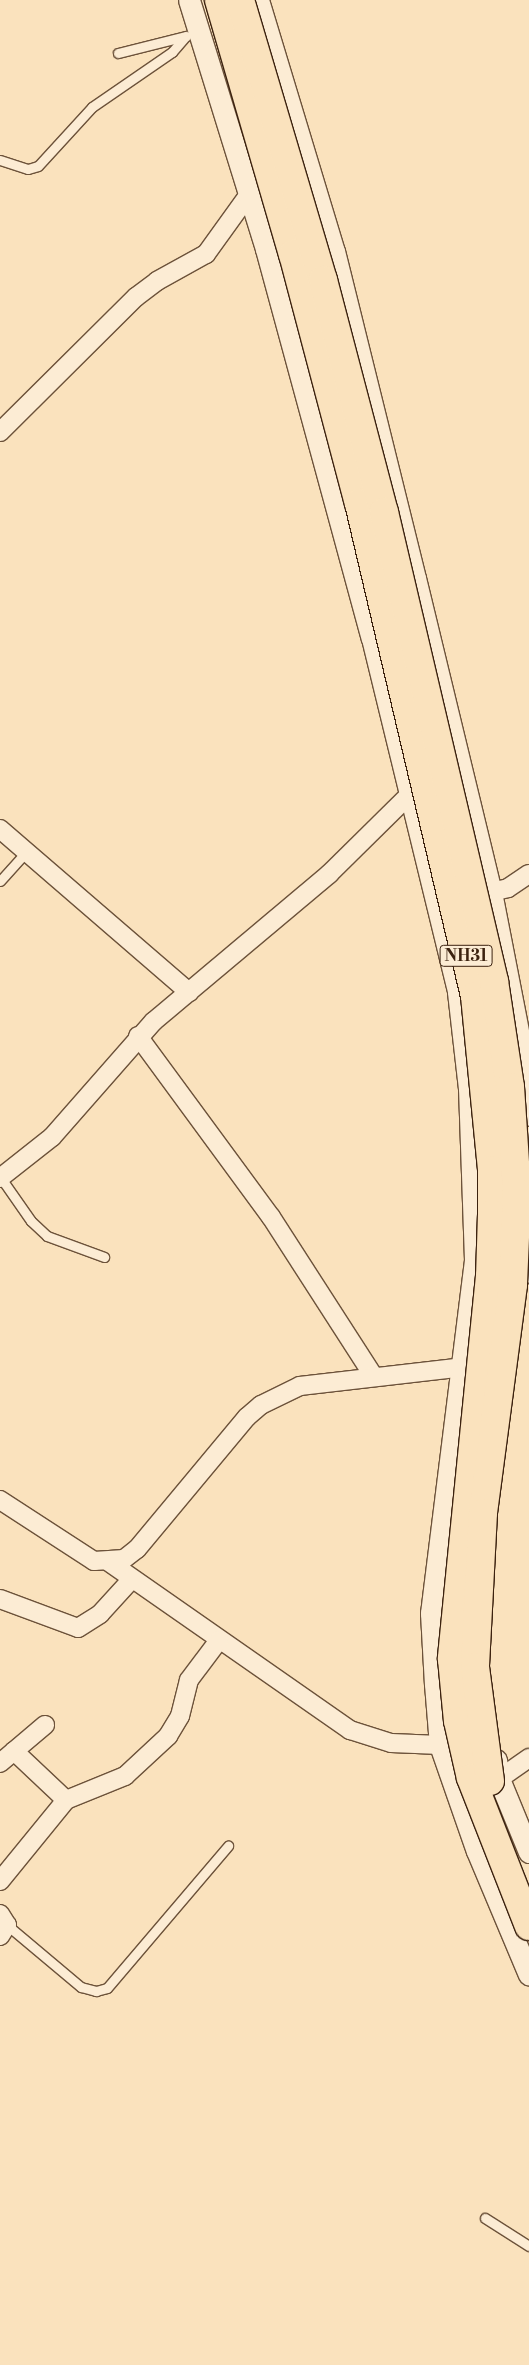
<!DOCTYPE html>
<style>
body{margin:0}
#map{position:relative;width:529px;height:2365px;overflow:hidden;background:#fae2bd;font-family:"Libre Bodoni",serif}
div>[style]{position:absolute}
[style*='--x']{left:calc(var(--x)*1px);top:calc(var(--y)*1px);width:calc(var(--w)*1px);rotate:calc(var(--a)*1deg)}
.roads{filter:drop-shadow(1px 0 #6c523a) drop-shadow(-1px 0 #6c523a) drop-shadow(0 1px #6c523a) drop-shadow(0 -1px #6c523a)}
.service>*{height:9px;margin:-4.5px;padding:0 4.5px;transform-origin:4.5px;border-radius:4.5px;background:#fcecd4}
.minor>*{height:18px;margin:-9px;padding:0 9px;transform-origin:9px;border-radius:9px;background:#fcecd4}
.tertiary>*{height:21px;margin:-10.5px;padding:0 10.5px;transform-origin:10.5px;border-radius:10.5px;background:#fcecd4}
.bridges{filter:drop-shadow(1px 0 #3c220f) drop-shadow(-1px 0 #3c220f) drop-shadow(0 1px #3c220f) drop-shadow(0 -1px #3c220f)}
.trunk-bridge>*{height:28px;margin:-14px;padding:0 14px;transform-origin:14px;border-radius:14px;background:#fae2bd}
span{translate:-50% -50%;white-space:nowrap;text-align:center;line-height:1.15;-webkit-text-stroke:5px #fcecd4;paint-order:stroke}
.shield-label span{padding:1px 4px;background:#fcecd4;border:1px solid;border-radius:4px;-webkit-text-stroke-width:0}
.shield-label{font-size:16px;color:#3c220f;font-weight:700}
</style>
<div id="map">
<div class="roads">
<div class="service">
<div style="--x:118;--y:53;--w:70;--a:-14"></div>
<div style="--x:0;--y:160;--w:29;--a:18"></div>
<div style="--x:28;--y:169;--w:10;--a:-17"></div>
<div style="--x:38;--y:166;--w:80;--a:-47.5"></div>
<div style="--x:92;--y:107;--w:97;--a:-34.5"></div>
<div style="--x:172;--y:52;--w:21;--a:-49"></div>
<div style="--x:0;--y:881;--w:38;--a:-48"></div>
<div style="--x:1;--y:1178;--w:52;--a:55.1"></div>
<div style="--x:31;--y:1221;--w:22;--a:43"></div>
<div style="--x:47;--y:1236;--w:61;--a:20.2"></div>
<div style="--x:522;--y:1282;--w:11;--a:-49"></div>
<div style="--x:7;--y:1925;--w:97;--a:40"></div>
<div style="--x:81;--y:1987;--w:16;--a:15"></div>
<div style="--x:96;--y:1991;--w:11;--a:-15"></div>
<div style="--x:107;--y:1988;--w:187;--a:-49.6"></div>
<div style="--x:485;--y:2218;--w:52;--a:32.5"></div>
</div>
<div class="minor">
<div style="--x:0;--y:432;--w:192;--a:-44.8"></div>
<div style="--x:136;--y:297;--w:26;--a:-37"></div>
<div style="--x:157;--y:281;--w:56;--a:-28.9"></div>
<div style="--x:206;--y:254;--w:70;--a:-54.3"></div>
<div style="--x:0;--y:829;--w:250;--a:40.8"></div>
<div style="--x:491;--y:892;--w:17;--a:-13"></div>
<div style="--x:508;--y:888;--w:25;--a:-34"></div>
<div style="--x:138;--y:1036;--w:225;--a:53.7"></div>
<div style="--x:271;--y:1217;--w:188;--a:57.2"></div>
<div style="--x:0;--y:1178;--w:66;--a:-38.3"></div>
<div style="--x:52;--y:1137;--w:154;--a:-48.7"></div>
<div style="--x:154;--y:1021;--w:229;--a:-40"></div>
<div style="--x:329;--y:874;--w:114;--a:-44.6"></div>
<div style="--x:0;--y:1500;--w:112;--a:33"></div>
<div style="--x:94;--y:1561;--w:30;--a:-4"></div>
<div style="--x:124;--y:1559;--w:16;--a:-38"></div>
<div style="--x:137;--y:1549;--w:172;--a:-50.2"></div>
<div style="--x:247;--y:1417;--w:18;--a:-41"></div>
<div style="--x:261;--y:1405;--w:43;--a:-26"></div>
<div style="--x:300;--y:1386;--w:174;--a:-6.6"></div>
<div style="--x:109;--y:1562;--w:294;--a:34.9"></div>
<div style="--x:350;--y:1730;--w:43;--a:17.6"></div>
<div style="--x:391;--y:1743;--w:49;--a:2.3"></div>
<div style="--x:0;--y:1599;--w:83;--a:20.4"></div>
<div style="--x:78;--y:1628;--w:26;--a:-32"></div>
<div style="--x:100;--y:1614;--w:47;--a:-47.6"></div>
<div style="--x:14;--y:1751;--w:71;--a:43.3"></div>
<div style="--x:0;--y:1763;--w:59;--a:-40.2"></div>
<div style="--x:499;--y:1779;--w:37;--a:-35"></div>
<div style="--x:0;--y:1881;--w:104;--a:-50.8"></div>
<div style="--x:66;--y:1800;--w:64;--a:-22.1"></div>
<div style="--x:125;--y:1776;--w:59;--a:-42.9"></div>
<div style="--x:168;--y:1736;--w:23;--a:-59"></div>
<div style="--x:180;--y:1716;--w:37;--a:-76"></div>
<div style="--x:189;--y:1680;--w:50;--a:-53.1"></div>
<div style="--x:0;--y:1914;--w:13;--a:58"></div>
<div style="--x:7;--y:1925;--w:13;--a:122"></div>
</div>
<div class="tertiary">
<div style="--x:189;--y:0;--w:261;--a:72.8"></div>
<div style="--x:266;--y:249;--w:403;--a:74.8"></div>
<div style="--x:372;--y:638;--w:364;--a:76.3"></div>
<div style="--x:458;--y:992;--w:97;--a:83.5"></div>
<div style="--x:469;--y:1088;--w:172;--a:88"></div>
<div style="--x:475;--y:1260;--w:356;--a:97.1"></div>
<div style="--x:431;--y:1613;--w:71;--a:86.8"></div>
<div style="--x:435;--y:1684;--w:61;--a:85.3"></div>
<div style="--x:440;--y:1745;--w:112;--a:70.8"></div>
<div style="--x:477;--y:1851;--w:134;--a:67.2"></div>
<div style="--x:258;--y:0;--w:262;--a:73.2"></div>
<div style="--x:334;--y:251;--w:337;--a:76.1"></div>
<div style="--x:415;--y:578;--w:323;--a:76.4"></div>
<div style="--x:491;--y:892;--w:162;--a:79"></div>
<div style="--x:522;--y:1051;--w:64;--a:83.8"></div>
<div style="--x:496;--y:1760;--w:19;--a:81"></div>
<div style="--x:499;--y:1779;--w:79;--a:67.7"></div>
</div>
</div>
<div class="bridges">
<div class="trunk-bridge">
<div style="--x:219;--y:0;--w:265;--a:73.8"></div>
<div style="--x:293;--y:254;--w:258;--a:75.2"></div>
<div style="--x:359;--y:503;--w:506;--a:76.76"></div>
<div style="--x:475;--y:996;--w:175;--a:84.4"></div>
<div style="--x:492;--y:1170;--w:44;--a:90"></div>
<div style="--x:492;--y:1214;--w:62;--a:91.8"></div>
<div style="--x:490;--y:1276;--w:385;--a:95.7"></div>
<div style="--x:452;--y:1659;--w:62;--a:84.5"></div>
<div style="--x:458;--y:1721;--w:58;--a:77.2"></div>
<div style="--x:471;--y:1778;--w:159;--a:68.6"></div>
<div style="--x:240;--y:0;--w:292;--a:73.5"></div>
<div style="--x:323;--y:280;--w:240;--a:75.3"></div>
<div style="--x:384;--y:512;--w:482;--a:76.8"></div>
<div style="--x:494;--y:981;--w:107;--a:81.4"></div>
<div style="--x:510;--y:1087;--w:105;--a:86.2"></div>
<div style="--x:517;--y:1192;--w:93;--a:92.5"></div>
<div style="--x:513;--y:1285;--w:230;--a:97.5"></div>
<div style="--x:483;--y:1513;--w:154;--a:93"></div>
<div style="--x:475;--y:1667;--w:115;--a:82.5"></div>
</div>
</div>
<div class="shield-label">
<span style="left:466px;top:956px">NH31</span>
</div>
</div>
